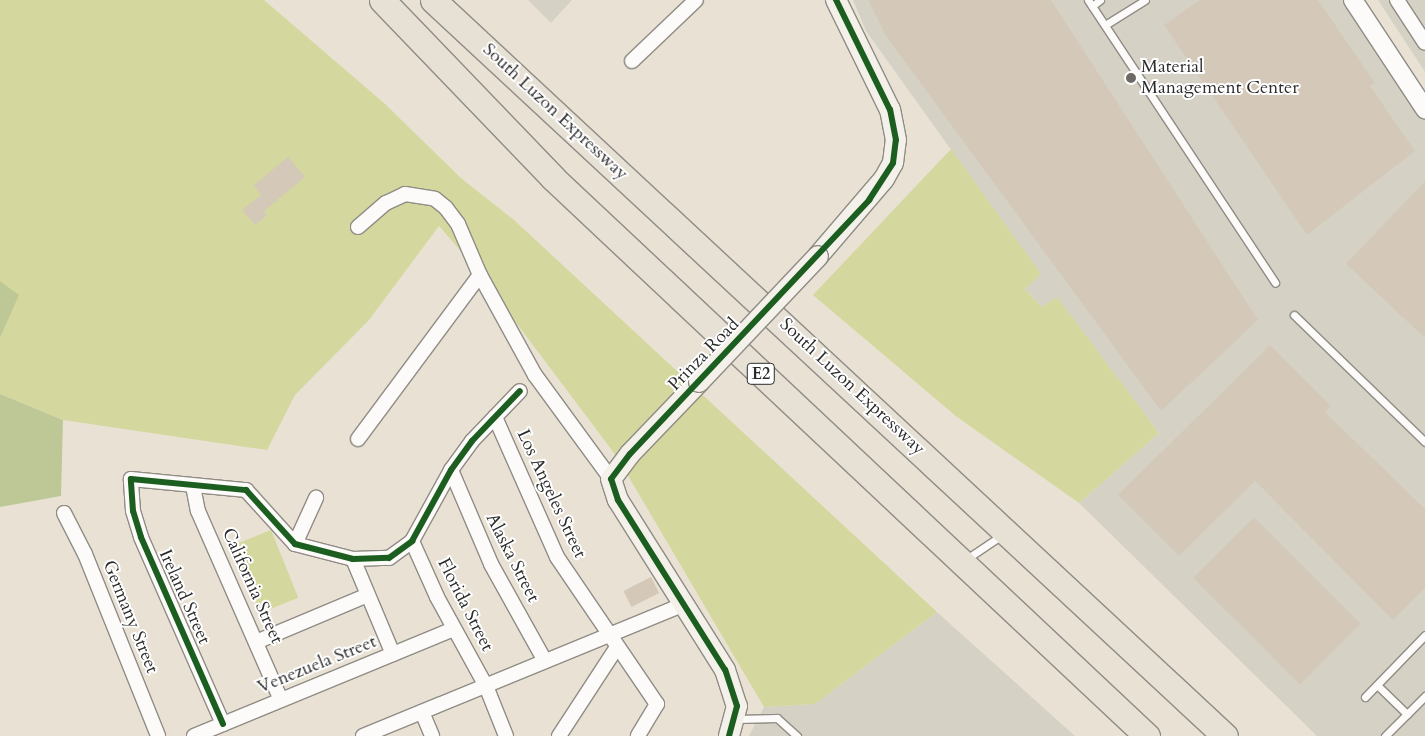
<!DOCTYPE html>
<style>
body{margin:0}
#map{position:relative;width:1425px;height:736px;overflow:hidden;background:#e9e2d4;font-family:Cardo,serif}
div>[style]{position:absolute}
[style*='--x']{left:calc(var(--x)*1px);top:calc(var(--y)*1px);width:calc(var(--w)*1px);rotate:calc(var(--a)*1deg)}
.industrial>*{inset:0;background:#d5d2c5}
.green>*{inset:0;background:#d4d89e;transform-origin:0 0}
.forest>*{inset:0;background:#bdc896}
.building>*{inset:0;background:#d4c9b8;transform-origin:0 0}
.roads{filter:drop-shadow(1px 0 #908c85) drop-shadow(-1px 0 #908c85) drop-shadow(0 1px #908c85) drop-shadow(0 -1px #908c85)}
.service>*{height:7px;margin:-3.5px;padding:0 3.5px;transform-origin:3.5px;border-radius:3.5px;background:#fcfbf9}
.minor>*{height:14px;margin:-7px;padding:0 7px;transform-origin:7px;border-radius:7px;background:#fcfbf9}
.tertiary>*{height:18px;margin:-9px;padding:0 9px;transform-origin:9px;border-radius:9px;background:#fcfbf9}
.secondary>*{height:20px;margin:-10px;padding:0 10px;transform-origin:10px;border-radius:10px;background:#f4f0ea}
.motorway>*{height:25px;margin:-12.5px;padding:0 12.5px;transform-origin:12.5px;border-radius:12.5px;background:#e7e1d5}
.bridges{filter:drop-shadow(1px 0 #908c85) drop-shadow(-1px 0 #908c85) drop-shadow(0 1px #908c85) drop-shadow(0 -1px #908c85)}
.secondary-bridge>*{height:20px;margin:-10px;padding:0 10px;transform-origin:10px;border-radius:10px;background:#f4f0ea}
.cycleway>*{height:6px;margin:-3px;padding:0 3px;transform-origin:3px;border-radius:3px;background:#1b5e20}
.dots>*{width:14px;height:14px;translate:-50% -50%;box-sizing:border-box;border:2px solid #fff;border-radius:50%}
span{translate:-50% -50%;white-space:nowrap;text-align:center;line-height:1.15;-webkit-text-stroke:4px #fff;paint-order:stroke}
.shield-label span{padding:1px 4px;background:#fff;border:1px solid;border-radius:4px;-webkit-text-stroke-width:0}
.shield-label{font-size:16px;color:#2b2b2b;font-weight:700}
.poi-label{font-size:18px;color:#2b2b2b}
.left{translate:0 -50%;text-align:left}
.street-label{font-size:18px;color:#2b2b2b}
</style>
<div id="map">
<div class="industrial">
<div style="clip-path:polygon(528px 0,572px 0,551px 23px)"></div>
<div style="clip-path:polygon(853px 0,1349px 0,1425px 115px,1425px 736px,1317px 736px,1079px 503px,1159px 433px,1057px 298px,1042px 307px,1025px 289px,1040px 274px,866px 31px)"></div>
<div style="clip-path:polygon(1378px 0,1425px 0,1425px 72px)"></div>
<div style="clip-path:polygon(937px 612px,1075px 736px,749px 736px,764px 707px,815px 704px)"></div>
</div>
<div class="green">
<div style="clip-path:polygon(0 0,264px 0,384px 103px,462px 179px,514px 220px,937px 612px,815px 704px,764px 707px,617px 457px,472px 264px,439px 226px,369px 320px,295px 395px,267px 450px,63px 420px,0 394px,0 338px,18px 295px,0 281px)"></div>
<div style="clip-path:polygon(951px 149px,1041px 274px,1025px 289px,1042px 307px,1057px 297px,1159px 433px,1079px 503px,957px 417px,813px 295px)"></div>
<div style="left:271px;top:530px;width:73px;height:41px;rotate:68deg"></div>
</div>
<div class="forest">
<div style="clip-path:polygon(0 281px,19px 295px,0 338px)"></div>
<div style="clip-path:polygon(0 394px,63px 420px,61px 496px,0 507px)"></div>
</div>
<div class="building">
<div style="clip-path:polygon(868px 0,1051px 0,1258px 320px,1161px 411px,886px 36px)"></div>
<div style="clip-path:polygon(1200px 0,1318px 0,1375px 83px,1370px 86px,1415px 151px,1307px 235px,1164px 25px)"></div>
<div style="clip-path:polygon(288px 157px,305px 177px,264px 211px,267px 215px,255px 225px,242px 210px,261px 195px,254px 185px)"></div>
<div style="clip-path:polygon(1425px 181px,1425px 338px,1346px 264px)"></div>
<div style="clip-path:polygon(1270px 345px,1331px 406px,1325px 412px,1425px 509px,1425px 588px,1393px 620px,1255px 481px,1179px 556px,1118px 495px)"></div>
<div style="left:1254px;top:517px;width:151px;height:86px;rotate:45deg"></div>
<div style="left:651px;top:577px;width:18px;height:31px;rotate:63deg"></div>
</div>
<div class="roads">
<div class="service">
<div style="--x:1088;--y:0;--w:339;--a:56.5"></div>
<div style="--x:1092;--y:6;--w:10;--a:-37"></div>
<div style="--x:1105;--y:25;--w:47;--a:-32"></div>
<div style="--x:1294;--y:315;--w:182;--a:44.1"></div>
<div style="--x:965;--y:560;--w:45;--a:-34"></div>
<div style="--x:1377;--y:685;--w:42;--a:44"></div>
<div style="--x:1365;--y:697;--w:86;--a:-45.9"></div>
<div style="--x:737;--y:719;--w:40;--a:-1.4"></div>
<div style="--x:777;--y:718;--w:27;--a:42"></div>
<div style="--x:1385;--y:736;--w:57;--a:-45"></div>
</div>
<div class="minor">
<div style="--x:1397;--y:0;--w:51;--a:56.9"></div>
<div style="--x:632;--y:61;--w:88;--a:-43.6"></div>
<div style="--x:358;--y:227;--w:37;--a:-41"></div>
<div style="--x:386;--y:203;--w:21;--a:-25"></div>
<div style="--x:405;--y:194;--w:30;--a:9"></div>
<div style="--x:435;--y:199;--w:14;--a:39"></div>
<div style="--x:446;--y:208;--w:20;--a:53"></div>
<div style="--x:458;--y:224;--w:56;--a:66.7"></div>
<div style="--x:480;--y:275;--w:114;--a:61.2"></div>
<div style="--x:535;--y:375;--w:129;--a:53.8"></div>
<div style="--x:495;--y:417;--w:153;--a:66.1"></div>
<div style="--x:557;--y:557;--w:178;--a:55.8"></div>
<div style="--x:657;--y:704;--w:37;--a:121"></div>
<div style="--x:358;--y:439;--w:204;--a:-53.4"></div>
<div style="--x:451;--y:470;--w:102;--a:66.9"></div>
<div style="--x:491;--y:564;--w:111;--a:60.9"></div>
<div style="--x:193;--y:486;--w:25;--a:79"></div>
<div style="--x:198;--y:511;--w:206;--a:66.3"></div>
<div style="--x:64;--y:513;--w:46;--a:62.9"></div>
<div style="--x:85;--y:554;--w:196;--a:68.1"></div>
<div style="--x:412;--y:541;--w:61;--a:65.9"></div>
<div style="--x:437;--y:597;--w:102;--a:61.2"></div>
<div style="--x:486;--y:686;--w:54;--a:68.2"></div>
<div style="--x:295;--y:544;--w:51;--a:-65.5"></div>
<div style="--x:353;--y:559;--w:103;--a:67.2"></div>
<div style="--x:256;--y:642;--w:121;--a:-22.8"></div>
<div style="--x:422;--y:712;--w:26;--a:67"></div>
<div style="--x:223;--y:724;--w:204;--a:-113.7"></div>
<div style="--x:141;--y:537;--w:27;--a:-107"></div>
<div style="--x:133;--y:511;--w:32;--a:-94"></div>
<div style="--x:131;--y:479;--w:116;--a:5.5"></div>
<div style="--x:246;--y:490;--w:73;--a:47.8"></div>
<div style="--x:295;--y:544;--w:60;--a:14.5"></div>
<div style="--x:353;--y:559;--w:36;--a:-2"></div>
<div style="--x:389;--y:558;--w:29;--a:-36"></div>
<div style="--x:412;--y:541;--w:81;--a:-61.2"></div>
<div style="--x:451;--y:470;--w:36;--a:-54"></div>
<div style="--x:472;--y:441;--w:69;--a:-46.2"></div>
<div style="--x:194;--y:736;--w:281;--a:-22.4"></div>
<div style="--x:363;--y:736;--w:345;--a:-22.3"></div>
<div style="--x:559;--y:736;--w:106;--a:-56.9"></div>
</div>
<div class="tertiary">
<div style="--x:1353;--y:0;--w:131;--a:56.6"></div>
</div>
<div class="secondary">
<div style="--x:818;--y:256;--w:101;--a:-49.4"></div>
<div style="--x:884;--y:179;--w:18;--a:-61"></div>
<div style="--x:893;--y:163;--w:23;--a:-83"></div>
<div style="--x:896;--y:140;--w:31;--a:-101"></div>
<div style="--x:890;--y:110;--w:123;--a:-116.1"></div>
<div style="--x:699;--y:382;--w:100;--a:133.8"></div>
<div style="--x:630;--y:454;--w:31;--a:127"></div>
<div style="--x:611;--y:479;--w:22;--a:72"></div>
<div style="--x:618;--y:500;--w:201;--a:57.8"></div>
<div style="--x:725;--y:670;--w:38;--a:72"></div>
<div style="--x:737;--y:706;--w:31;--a:105"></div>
</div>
<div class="motorway">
<div style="--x:382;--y:0;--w:247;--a:46.1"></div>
<div style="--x:553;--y:178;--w:815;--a:43.21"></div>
<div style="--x:433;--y:0;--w:1081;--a:42.9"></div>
</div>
</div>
<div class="bridges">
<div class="secondary-bridge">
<div style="--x:699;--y:382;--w:173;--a:-46.6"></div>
</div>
</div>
<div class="cycleway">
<div style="--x:223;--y:724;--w:204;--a:-113.7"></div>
<div style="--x:141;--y:537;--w:27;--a:-107"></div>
<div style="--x:133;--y:511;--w:32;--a:-94"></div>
<div style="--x:131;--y:479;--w:116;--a:5.5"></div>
<div style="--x:246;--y:490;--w:73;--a:47.8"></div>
<div style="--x:295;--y:544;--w:60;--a:14.5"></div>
<div style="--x:353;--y:559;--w:36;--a:-2"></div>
<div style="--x:389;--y:558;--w:29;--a:-36"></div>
<div style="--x:412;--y:541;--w:81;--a:-61.2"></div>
<div style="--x:451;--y:470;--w:36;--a:-54"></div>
<div style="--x:472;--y:441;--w:69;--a:-46.2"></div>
<div style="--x:729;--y:736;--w:31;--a:-75"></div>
<div style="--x:737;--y:706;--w:38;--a:-108"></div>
<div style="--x:725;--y:670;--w:201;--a:-122.2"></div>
<div style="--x:618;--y:500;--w:22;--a:-108"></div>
<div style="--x:611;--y:479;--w:31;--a:-53"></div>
<div style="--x:630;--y:454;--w:349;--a:-46.7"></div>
<div style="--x:869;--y:200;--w:44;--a:-57"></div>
<div style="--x:893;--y:163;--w:23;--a:-83"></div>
<div style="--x:896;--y:140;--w:31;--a:-101"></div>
<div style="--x:890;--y:110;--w:123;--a:-116.1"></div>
</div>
<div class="dots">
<div style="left:1131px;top:78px;background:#6e6b66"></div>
</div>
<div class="shield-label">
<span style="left:761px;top:374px">E2</span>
</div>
<div class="poi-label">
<span class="left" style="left:1141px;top:78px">Material<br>Management Center</span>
</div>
<div class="street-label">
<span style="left:555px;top:112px;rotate:43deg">South Luzon Expressway</span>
<span style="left:704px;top:355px;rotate:-46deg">Prinza Road</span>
<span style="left:852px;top:387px;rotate:43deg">South Luzon Expressway</span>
<span style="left:551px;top:494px;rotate:65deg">Los Angeles Street</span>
<span style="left:512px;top:558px;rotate:63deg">Alaska Street</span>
<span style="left:252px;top:586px;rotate:66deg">California Street</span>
<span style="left:184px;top:597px;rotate:66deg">Ireland Street</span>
<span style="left:465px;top:605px;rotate:63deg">Florida Street</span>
<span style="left:130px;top:617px;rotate:68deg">Germany Street</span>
<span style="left:317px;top:665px;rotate:-22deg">Venezuela Street</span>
</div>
</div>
